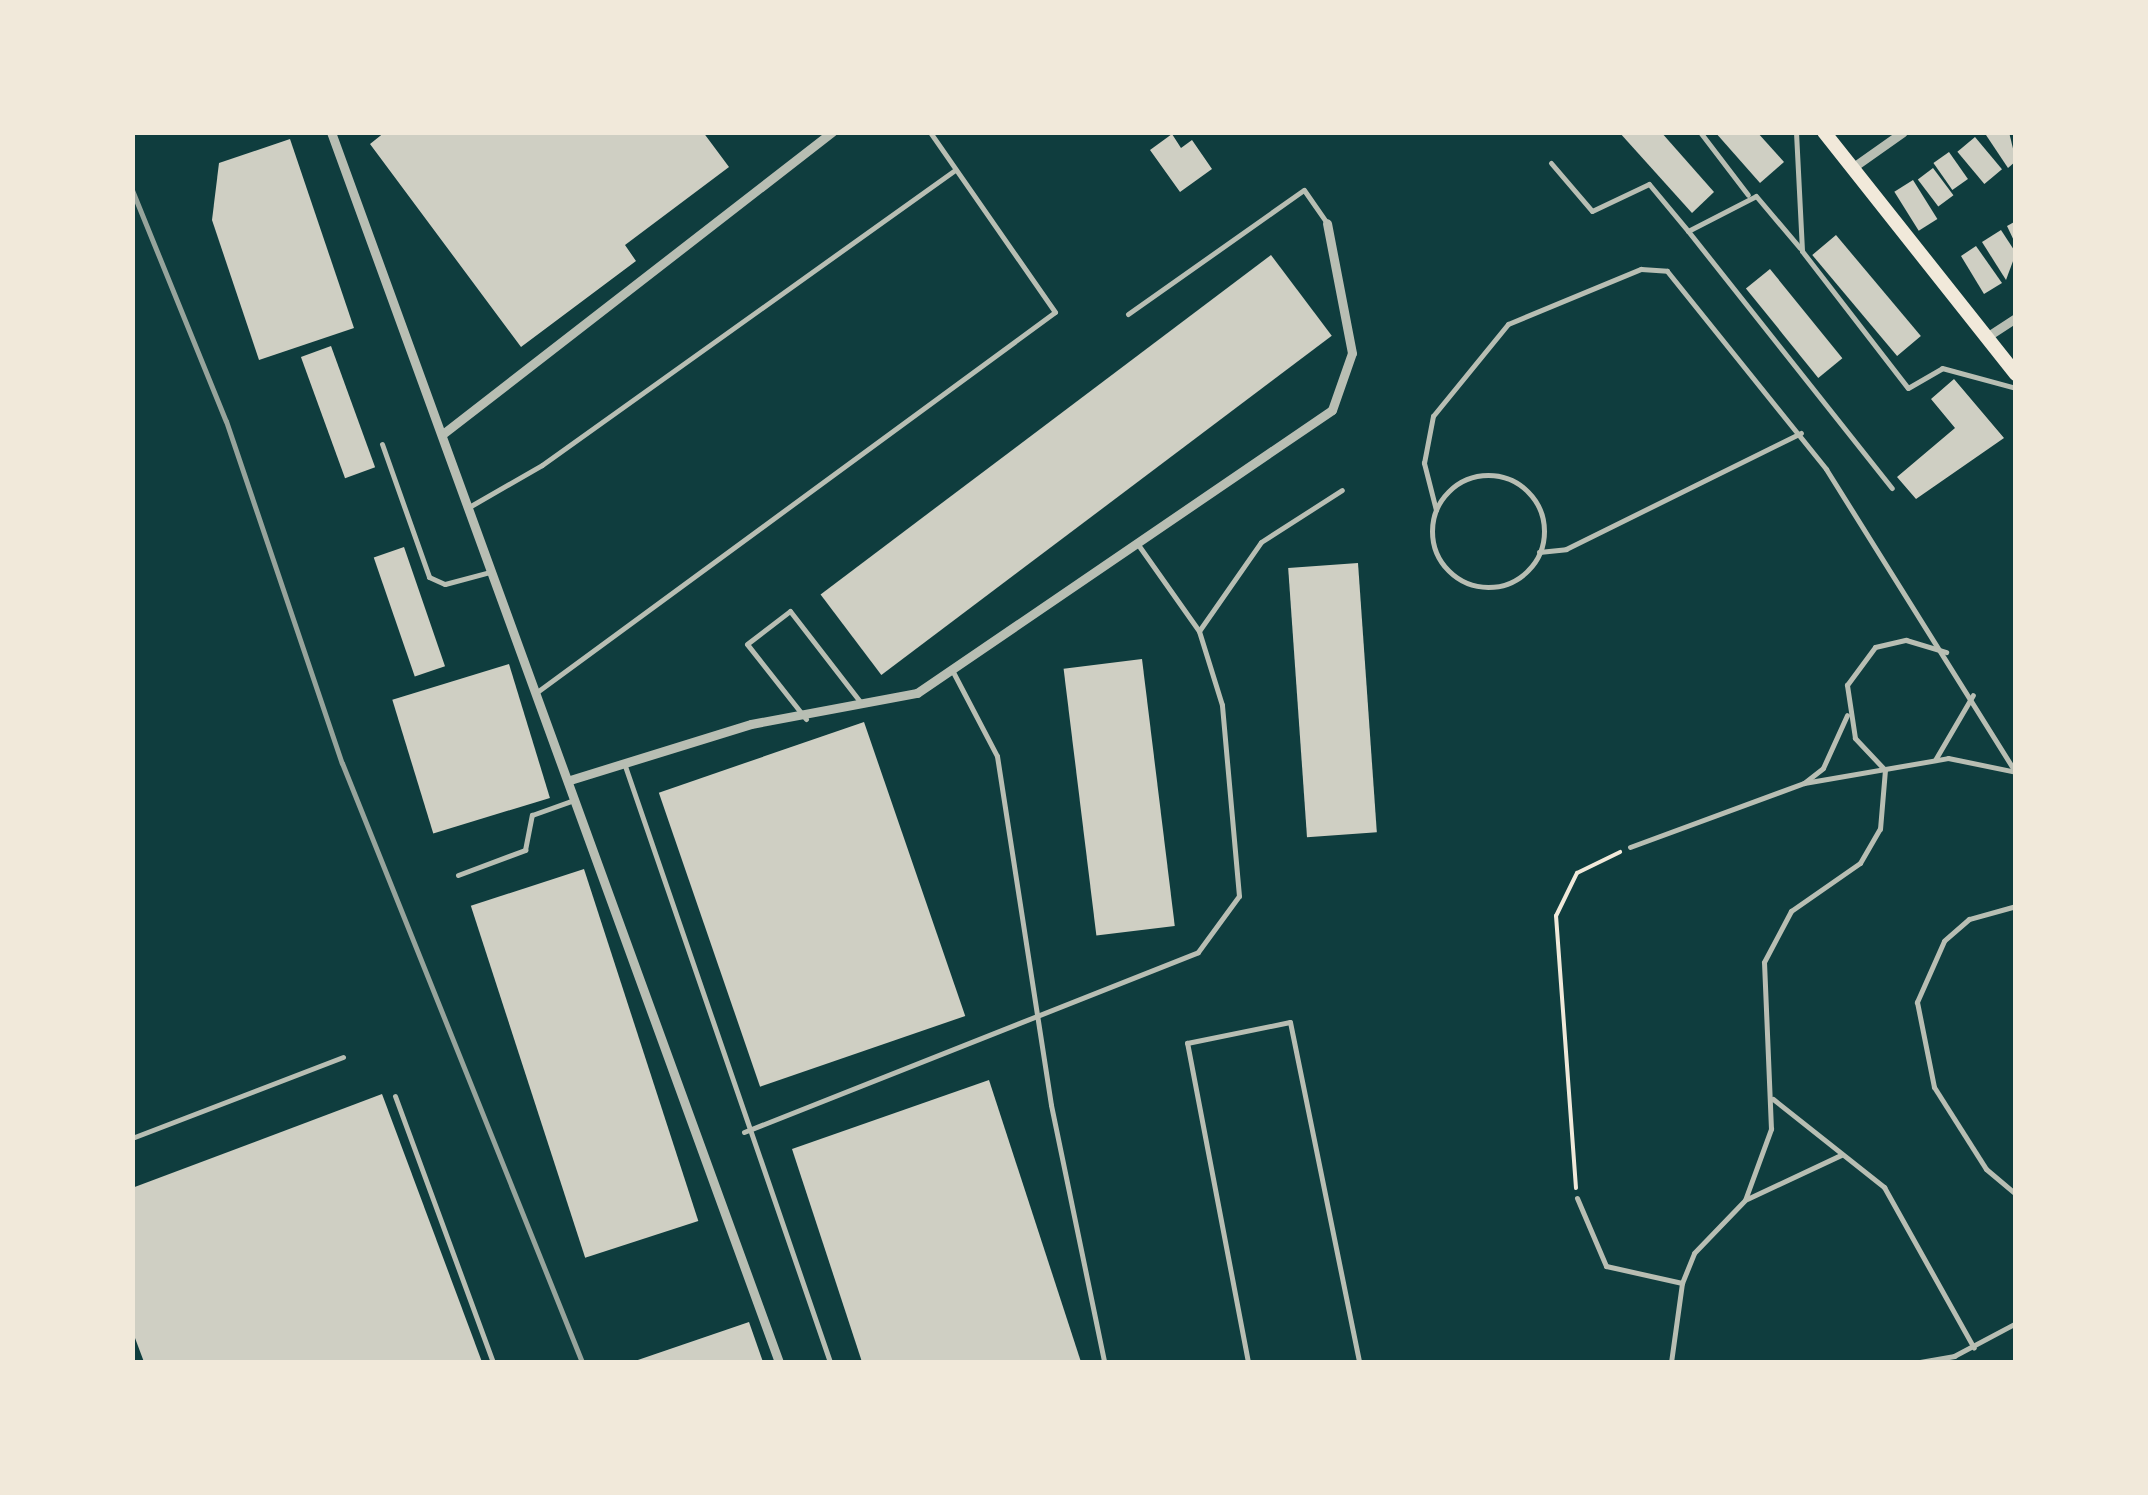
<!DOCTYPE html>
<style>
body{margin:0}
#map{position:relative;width:2148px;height:1495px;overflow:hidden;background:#0f3d3e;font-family:"Work Sans",sans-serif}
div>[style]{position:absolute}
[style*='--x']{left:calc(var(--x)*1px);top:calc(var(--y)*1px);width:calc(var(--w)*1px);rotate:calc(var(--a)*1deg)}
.building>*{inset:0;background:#cfcfc3;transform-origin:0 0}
.path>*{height:4px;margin:-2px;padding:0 2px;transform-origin:2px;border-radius:2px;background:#f1e9da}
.service>*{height:5px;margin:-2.5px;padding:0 2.5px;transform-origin:2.5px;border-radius:2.5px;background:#b8beb3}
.service>.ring{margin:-2.5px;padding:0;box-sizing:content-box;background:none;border:5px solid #b8beb3;border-radius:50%}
.minor>*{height:9px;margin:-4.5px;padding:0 4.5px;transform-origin:4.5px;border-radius:4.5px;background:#b8beb3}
.secondary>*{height:14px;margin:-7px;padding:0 7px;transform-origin:7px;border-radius:7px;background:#f1e9da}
.rail>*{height:5px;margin:-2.5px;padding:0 2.5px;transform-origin:2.5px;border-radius:2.5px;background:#97a49c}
span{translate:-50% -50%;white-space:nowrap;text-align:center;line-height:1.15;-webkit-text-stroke:8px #f1e9da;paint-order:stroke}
.frame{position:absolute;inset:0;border:135px solid #f1e9da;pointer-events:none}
</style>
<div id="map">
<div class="building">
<div style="clip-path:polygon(385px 132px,703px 132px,729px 167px,625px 245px,636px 261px,521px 347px,370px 144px)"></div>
<div style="clip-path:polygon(1619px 132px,1661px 132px,1714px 192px,1692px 213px)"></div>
<div style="clip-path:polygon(1715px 132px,1757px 132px,1784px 162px,1760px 183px)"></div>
<div style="clip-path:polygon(1984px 132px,2009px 132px,2016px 161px,2008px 168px)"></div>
<div style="clip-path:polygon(1172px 134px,1181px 148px,1192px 140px,1212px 169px,1180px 192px,1150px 150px)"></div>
<div style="left:1975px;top:137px;width:42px;height:23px;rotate:50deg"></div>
<div style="clip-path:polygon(290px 139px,354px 328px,259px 360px,212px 220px,219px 163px)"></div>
<div style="left:1949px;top:152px;width:33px;height:19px;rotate:55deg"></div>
<div style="left:1933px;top:168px;width:34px;height:19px;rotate:53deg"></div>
<div style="left:1913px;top:180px;width:46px;height:22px;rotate:58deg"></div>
<div style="clip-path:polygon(2016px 221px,2016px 245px,2007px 226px)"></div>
<div style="clip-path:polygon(2001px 230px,2016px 253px,2006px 280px,1982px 242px)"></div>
<div style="left:1836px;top:235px;width:132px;height:31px;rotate:50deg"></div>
<div style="clip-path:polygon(1976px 246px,2002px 283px,1984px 294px,1961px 256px)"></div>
<div style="left:1271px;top:255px;width:101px;height:564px;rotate:53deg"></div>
<div style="left:1770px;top:269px;width:115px;height:31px;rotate:51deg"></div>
<div style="left:331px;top:346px;width:129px;height:32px;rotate:70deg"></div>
<div style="clip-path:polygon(1954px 379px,2004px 438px,1916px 499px,1897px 477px,1955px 428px,1931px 399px)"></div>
<div style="left:404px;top:547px;width:126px;height:32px;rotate:71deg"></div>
<div style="left:1358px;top:563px;width:270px;height:70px;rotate:86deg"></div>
<div style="left:1142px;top:659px;width:269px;height:79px;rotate:83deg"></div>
<div style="left:509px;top:664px;width:140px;height:122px;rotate:73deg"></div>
<div style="left:864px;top:722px;width:311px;height:217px;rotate:71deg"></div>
<div style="left:584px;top:869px;width:370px;height:119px;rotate:72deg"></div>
<div style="clip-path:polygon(989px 1080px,1081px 1362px,862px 1362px,792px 1149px)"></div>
<div style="clip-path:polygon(382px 1094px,482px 1362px,144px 1362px,132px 1330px,132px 1188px)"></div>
<div style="clip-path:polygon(749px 1322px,763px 1362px,632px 1362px)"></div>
</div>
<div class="path">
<div style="--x:1576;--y:1188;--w:273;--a:-94.2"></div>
<div style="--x:1556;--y:916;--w:48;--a:-64"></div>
<div style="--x:1577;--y:873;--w:48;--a:-26"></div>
</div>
<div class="service">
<div style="--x:1700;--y:132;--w:79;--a:52.7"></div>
<div style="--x:1796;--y:132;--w:119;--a:87.1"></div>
<div style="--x:1802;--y:251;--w:173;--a:52.3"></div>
<div style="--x:1908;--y:388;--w:39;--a:-30"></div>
<div style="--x:1942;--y:368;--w:77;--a:15.1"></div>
<div style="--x:1551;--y:163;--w:63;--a:49.5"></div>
<div style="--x:1592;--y:211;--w:63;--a:-25.3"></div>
<div style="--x:1649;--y:184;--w:61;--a:50.3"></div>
<div style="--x:1688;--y:231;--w:76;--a:-27.2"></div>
<div style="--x:1756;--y:196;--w:68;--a:49.8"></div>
<div style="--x:1688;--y:231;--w:328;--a:51.6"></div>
<div style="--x:1128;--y:314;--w:215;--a:-35.2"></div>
<div style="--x:1304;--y:190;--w:40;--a:55.1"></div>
<div style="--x:382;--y:444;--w:141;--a:70.5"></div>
<div style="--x:429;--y:577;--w:17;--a:24"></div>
<div style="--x:445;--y:584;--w:47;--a:-14.9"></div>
<div class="ring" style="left:1432px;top:475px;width:107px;height:107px"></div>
<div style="--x:469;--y:507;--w:84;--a:-29.9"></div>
<div style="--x:542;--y:465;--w:508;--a:-35.54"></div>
<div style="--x:1436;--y:510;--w:49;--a:-104.3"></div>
<div style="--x:1424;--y:463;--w:48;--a:-79.2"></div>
<div style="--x:1433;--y:416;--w:119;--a:-50.8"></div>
<div style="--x:1508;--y:324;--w:144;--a:-22.5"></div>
<div style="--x:1641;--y:269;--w:26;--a:4"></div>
<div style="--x:1667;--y:271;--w:254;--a:51.2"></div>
<div style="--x:1826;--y:469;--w:351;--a:58"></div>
<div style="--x:1539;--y:552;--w:27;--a:-6"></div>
<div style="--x:1566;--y:549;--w:262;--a:-26.3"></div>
<div style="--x:1199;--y:631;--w:108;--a:-55.1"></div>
<div style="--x:1261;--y:542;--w:96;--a:-32.7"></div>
<div style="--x:952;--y:670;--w:97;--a:62.4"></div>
<div style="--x:997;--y:756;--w:353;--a:81.2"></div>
<div style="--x:1051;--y:1105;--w:262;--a:78.3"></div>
<div style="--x:537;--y:692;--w:642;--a:-36.26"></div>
<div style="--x:1055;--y:312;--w:219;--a:-124.8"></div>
<div style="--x:806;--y:719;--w:95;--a:-128.2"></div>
<div style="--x:747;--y:644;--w:54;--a:-37.5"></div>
<div style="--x:790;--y:611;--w:116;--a:52.3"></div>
<div style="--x:1935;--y:760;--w:75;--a:-59.7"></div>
<div style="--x:624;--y:763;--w:633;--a:71.02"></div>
<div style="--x:1804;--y:783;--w:24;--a:-38"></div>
<div style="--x:1823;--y:768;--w:58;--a:-65.6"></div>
<div style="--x:1630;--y:847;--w:185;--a:-20.2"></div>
<div style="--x:1804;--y:783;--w:146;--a:-9.8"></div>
<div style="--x:1948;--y:758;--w:69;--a:11.6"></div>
<div style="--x:458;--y:875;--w:72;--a:-20.5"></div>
<div style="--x:525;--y:850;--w:36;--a:-79"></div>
<div style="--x:532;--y:815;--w:45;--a:-19.7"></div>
<div style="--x:2016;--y:906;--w:49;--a:164.5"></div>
<div style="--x:1969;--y:919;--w:33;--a:139"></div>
<div style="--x:1944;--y:941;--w:67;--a:113.9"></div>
<div style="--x:1917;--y:1002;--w:87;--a:78.7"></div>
<div style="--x:1934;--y:1087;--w:97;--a:57.6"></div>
<div style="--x:1986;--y:1169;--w:39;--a:40"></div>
<div style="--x:395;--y:1096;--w:283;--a:69.8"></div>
<div style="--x:1773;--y:1099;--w:142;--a:38.4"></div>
<div style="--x:1884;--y:1187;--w:184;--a:60.8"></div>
<div style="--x:744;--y:1132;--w:488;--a:-21.6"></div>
<div style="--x:1198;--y:952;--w:69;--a:-53.8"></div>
<div style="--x:1239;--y:896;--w:192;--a:-95.1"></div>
<div style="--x:1222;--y:705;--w:77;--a:-107.3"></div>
<div style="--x:1199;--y:631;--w:108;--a:-125.2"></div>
<div style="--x:132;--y:1138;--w:226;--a:-21"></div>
<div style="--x:1577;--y:1198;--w:74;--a:66.9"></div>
<div style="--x:1606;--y:1266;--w:78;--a:12.6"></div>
<div style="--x:1682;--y:1283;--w:80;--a:97.9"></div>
<div style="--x:1747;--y:1199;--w:104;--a:-25.1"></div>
<div style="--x:1682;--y:1283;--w:32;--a:-68"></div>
<div style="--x:1694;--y:1253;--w:74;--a:-46.1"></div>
<div style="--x:1745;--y:1200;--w:76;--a:-69.9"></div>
<div style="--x:1771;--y:1129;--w:167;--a:-92.4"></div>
<div style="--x:1764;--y:962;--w:58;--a:-62.1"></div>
<div style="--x:1791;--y:911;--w:84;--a:-34.8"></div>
<div style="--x:1860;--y:863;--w:39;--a:-60"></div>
<div style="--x:1880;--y:829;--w:59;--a:-85.2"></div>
<div style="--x:1885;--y:770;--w:44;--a:-133.2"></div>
<div style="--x:1855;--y:738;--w:54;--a:-98.6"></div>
<div style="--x:1847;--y:685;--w:47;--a:-53.6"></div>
<div style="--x:1875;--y:647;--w:32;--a:-13"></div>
<div style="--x:1906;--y:640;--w:42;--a:16.7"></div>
<div style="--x:1248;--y:1362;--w:325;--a:-100.8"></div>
<div style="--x:1187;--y:1043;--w:105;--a:-11.5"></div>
<div style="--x:1290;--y:1022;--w:347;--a:78.5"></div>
<div style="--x:1920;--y:1362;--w:35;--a:-10"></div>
<div style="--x:1954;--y:1356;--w:70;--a:-28"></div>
</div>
<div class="minor">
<div style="--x:331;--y:132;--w:1309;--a:69.99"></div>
<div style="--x:1852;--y:168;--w:62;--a:-35.2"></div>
<div style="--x:1985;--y:338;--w:37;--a:-33"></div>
<div style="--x:444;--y:433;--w:491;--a:-37.8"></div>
<div style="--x:570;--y:780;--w:189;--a:-17.2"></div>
<div style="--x:751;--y:724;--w:169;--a:-10.6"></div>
<div style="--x:917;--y:693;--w:502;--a:-34.29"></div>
<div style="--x:1332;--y:410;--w:60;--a:-70.7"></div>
<div style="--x:1352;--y:353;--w:132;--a:-100.9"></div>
</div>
<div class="secondary">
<div style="--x:1824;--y:132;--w:309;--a:51.6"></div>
</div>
<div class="rail">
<div style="--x:132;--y:190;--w:249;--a:67.9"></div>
<div style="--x:226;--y:421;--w:361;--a:71.3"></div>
<div style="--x:342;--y:763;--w:645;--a:68.17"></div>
</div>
<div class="frame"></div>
</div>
